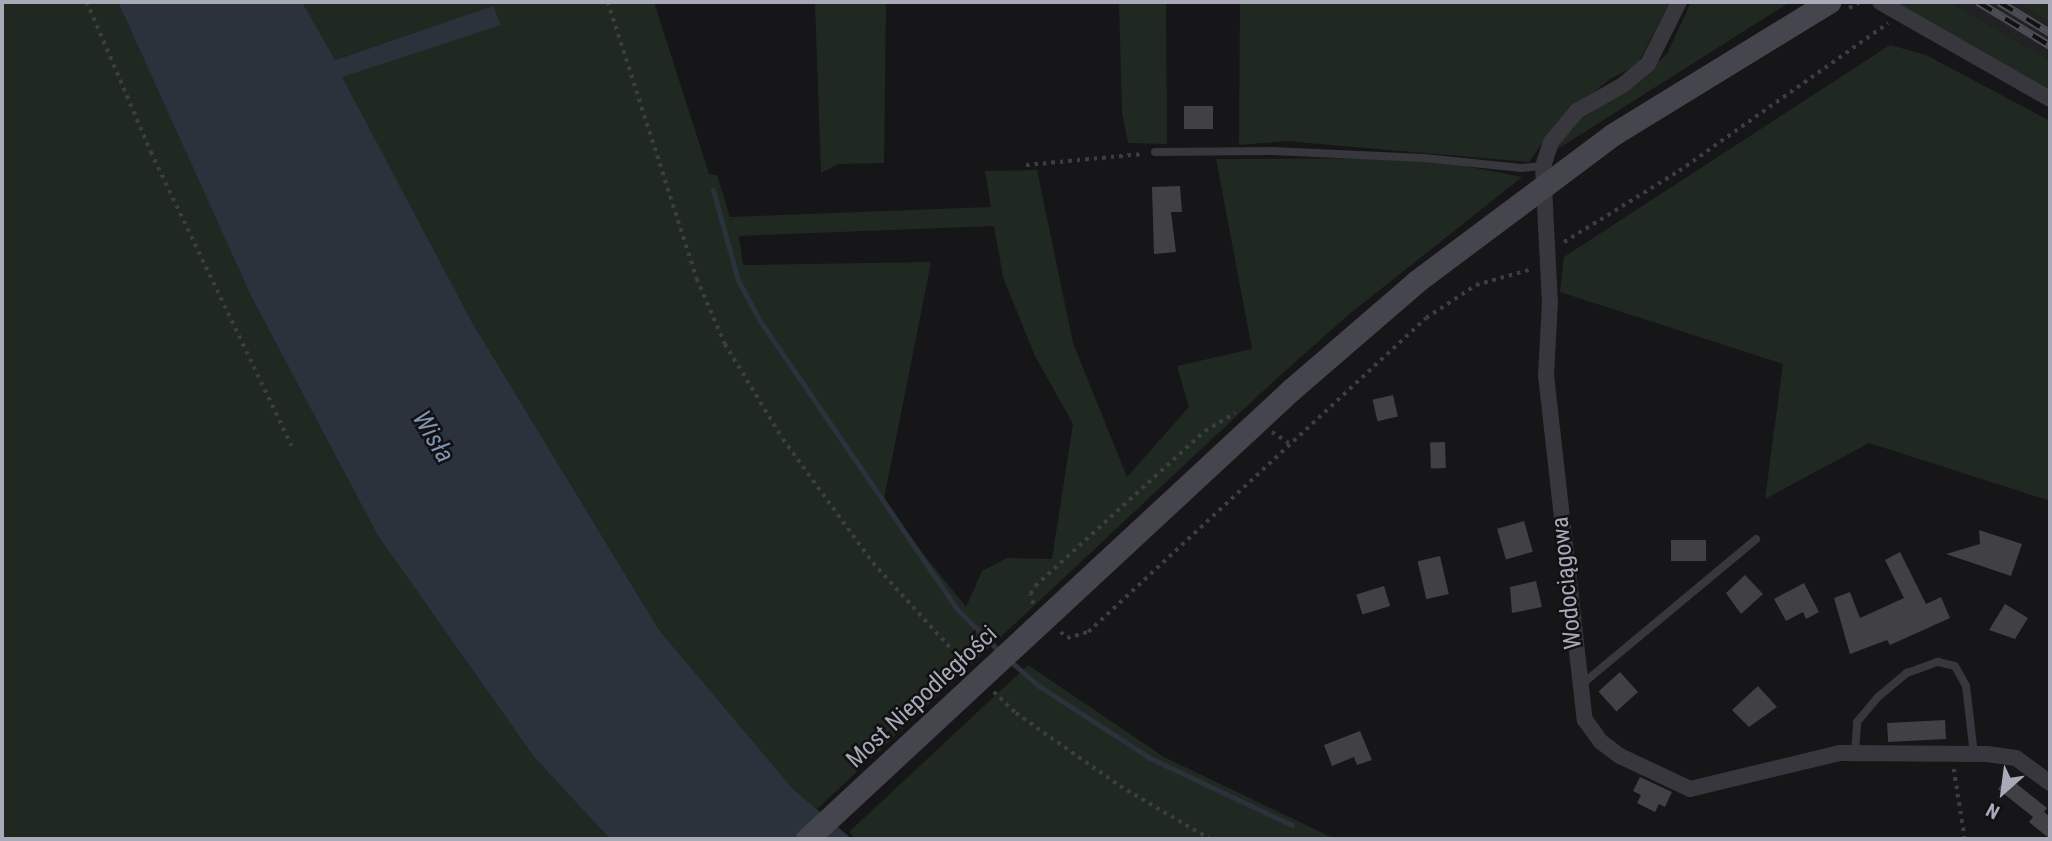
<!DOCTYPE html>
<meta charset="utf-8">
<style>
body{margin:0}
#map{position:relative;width:2052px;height:841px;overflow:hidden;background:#161618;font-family:"Roboto Condensed",sans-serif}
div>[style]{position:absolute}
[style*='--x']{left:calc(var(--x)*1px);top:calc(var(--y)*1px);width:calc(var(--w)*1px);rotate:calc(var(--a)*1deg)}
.built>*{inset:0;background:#222225}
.green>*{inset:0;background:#202822}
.water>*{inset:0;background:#2c323b}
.stream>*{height:5px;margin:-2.5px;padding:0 2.5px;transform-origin:2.5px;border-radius:2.5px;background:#2c323b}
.building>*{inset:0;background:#404045;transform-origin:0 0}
.path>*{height:3.5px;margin-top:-1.75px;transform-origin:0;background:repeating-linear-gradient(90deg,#3d3e44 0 3.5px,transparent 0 8.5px)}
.lane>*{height:8px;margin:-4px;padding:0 4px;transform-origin:4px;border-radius:4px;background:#37373d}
.street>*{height:16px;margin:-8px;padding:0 8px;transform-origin:8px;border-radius:8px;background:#37373d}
.secondary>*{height:23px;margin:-11.5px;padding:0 11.5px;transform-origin:11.5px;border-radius:11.5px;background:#45454d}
.rail>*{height:8px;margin-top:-4px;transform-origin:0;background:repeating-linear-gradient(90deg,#111113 0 16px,#4c4c54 0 32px);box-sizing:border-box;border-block:2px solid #4c4c54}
span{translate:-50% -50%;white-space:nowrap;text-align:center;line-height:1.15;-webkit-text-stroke:5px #111113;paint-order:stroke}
.street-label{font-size:24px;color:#a8aab8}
.water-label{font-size:26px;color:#7f93b2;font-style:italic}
.frame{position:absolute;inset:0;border:4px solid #a8aab8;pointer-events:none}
.north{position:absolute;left:1968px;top:757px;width:70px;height:70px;-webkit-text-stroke:5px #111113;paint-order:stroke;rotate:208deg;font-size:19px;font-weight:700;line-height:28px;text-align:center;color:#a8aab8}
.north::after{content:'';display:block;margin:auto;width:24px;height:32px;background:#a8aab8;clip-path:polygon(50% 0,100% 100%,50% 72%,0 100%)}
</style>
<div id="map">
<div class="built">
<div style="clip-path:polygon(1950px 2px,2015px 2px,2050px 23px,2050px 60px)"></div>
</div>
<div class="green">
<div style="clip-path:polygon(2px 2px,118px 2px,251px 296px,378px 536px,534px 757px,610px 839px,2px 839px)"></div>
<div style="clip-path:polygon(evenodd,302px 2px,654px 2px,709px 174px,717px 175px,730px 217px,991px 207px,985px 171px,1037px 170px,1073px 343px,1127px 477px,1189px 407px,1177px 366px,1252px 349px,1216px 159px,1424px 158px,1522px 177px,1347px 316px,1274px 381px,817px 809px,793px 789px,659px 630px,473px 324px,341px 76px,500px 25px,492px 7px,334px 60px,302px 2px,994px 226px,1003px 277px,1035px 356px,1073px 424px,1052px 559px,1007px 558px,982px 571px,966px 607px,883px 504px,931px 262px,743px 265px,739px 236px,994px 226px)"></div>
<div style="clip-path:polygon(815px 2px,886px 2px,884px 163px,838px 164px,821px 173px)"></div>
<div style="clip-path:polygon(1119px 2px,1166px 2px,1167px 144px,1128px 143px,1122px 111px)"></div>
<div style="clip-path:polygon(1240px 2px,1670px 2px,1637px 65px,1610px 79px,1557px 122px,1529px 162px,1285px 141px,1239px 145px)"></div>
<div style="clip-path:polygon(1691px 2px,1790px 2px,1553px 152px,1577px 121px,1626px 90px,1667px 54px)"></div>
<div style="clip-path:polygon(1879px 2px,1950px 2px,2050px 60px,2050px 102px)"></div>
<div style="clip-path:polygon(2015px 2px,2050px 2px,2050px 23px)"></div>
<div style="clip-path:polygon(1890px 45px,1926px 55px,2050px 121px,2050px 501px,1869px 443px,1765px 499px,1783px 364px,1560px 292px,1564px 257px)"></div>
<div style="clip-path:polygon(1028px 665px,1164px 757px,1335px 839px,856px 839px,849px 832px)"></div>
</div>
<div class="water">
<div style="clip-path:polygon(118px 2px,302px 2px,335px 60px,493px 6px,501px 25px,342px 77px,473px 324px,659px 630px,793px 789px,852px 839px,610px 839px,534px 757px,378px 536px,251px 296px)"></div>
</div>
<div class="stream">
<div style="--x:713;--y:190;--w:93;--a:74.5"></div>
<div style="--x:738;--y:280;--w:47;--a:61.8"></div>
<div style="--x:760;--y:321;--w:350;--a:55.6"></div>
<div style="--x:958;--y:610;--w:59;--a:45"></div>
<div style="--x:1010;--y:661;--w:38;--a:41"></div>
<div style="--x:1039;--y:686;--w:132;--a:33"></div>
<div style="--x:1150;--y:758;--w:157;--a:25.3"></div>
</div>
<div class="building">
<div style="left:1184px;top:106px;width:29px;height:23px"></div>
<div style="clip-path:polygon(1180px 186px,1182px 212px,1171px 212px,1176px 252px,1154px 254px,1152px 187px)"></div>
<div style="left:1393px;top:395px;width:22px;height:21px;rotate:77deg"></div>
<div style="left:1445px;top:442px;width:26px;height:15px;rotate:88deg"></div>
<div style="left:1524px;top:521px;width:32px;height:28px;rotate:74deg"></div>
<div style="clip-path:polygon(1979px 530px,2022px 544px,2011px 576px,1946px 554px,1980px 544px)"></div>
<div style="left:1671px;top:540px;width:35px;height:21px"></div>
<div style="clip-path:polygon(1900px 552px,1926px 604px,1941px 597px,1950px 618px,1890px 645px,1887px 640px,1850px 654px,1834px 598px,1850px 592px,1860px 618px,1904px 598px,1885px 560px)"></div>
<div style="left:1440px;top:556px;width:39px;height:23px;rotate:77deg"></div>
<div style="clip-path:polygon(1745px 575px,1763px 594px,1741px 614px,1726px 593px)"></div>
<div style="clip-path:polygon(1536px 581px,1542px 607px,1512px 613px,1510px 587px)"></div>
<div style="clip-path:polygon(1804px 583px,1819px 612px,1806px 619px,1803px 612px,1786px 621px,1774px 599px)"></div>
<div style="left:1384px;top:586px;width:21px;height:29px;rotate:73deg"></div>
<div style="clip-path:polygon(2005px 604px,2028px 618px,2015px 639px,1989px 630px)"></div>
<div style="left:1620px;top:672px;width:27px;height:29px;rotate:48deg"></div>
<div style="clip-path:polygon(1758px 686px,1777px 707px,1749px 727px,1732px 710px)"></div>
<div style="left:1945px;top:720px;width:19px;height:58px;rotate:87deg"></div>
<div style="clip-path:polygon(1360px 731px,1372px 760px,1357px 765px,1354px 757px,1332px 766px,1324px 745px)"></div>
<div style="clip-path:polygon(1640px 777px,1672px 792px,1665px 807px,1659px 804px,1655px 812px,1637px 803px,1641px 795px,1633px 791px)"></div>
<div style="clip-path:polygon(2008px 777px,2047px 808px,2044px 812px,2050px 817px,2050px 839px,2029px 822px,2033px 817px,1998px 789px)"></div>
</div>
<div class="path">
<div style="--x:87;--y:2;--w:163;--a:66.9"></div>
<div style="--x:151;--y:152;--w:326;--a:64.4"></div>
<div style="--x:608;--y:2;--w:291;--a:72.2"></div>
<div style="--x:697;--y:279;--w:71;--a:66.7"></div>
<div style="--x:725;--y:344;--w:111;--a:58.6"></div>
<div style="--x:783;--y:439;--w:153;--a:54"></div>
<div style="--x:873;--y:563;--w:138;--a:47.6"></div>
<div style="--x:1849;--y:8;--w:13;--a:-29"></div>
<div style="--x:1026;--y:165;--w:117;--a:-5.4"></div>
<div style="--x:1564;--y:242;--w:135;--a:-31.7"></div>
<div style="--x:1679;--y:171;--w:256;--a:-35.3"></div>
<div style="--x:1272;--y:432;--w:20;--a:33"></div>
<div style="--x:1033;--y:604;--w:10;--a:-107"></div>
<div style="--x:1030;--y:594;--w:9;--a:-58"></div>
<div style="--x:1035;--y:586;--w:230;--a:-42.4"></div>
<div style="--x:1205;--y:431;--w:35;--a:-31"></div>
<div style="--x:1061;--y:632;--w:8;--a:45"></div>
<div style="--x:1067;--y:638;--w:22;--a:-16"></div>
<div style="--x:1088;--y:632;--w:461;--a:-42.9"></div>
<div style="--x:1426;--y:318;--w:60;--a:-33.4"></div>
<div style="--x:1476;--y:285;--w:58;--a:-15.9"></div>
<div style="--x:994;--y:692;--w:30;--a:44"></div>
<div style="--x:1016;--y:713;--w:127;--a:35.1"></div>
<div style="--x:1120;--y:786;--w:104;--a:30.5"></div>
<div style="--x:1954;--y:769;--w:71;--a:81.1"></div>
</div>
<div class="lane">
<div style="--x:1155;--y:152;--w:118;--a:-0.5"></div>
<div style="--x:1273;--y:151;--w:151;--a:2.7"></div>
<div style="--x:1424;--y:158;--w:98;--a:5.9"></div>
<div style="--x:1521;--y:168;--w:22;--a:-5"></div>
<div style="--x:1581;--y:685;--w:228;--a:-39.8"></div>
<div style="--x:1855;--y:753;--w:31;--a:-86"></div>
<div style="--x:1857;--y:722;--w:33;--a:-50"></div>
<div style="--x:1878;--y:697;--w:38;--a:-40"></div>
<div style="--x:1907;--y:673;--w:33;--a:-20"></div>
<div style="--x:1938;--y:662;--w:17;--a:13"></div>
<div style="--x:1955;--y:666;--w:23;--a:61"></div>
<div style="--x:1966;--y:686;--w:68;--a:83.3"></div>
</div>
<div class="street">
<div style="--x:1679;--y:2;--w:69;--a:116.6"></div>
<div style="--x:1648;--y:64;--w:33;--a:140"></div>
<div style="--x:1623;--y:85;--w:53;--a:150.5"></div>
<div style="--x:1577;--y:111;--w:40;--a:130"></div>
<div style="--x:1551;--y:142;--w:25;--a:108"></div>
<div style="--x:1543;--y:166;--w:136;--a:87.1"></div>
<div style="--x:1550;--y:302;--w:73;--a:93.1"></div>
<div style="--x:1546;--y:375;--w:347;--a:83.6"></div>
<div style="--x:1585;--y:720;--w:26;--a:54"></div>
<div style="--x:1600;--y:741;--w:25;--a:37"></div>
<div style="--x:1620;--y:756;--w:77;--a:25.2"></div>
<div style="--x:1690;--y:789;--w:154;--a:-13.5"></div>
<div style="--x:1840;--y:753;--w:147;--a:0.4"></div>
<div style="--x:1987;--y:754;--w:29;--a:8"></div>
<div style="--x:2016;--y:758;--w:42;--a:36.3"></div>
<div style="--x:1880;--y:2;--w:196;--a:29.7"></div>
</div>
<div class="secondary">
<div style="--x:807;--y:839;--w:662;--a:-42.86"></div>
<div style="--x:1292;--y:389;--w:165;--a:-40.8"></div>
<div style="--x:1417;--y:281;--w:244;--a:-36.8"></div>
<div style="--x:1612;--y:135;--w:255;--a:-31.5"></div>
</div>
<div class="rail">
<div style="--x:1978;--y:2;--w:84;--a:31.4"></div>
<div style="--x:1999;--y:2;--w:60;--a:31.3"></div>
</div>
<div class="street-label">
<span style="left:1567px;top:583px;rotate:-96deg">Wodociągowa</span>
<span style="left:922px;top:697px;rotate:-43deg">Most Niepodległości</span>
</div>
<div class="water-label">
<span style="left:433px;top:437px;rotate:59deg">Wisła</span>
</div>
<div class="frame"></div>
<div class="north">N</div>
</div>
